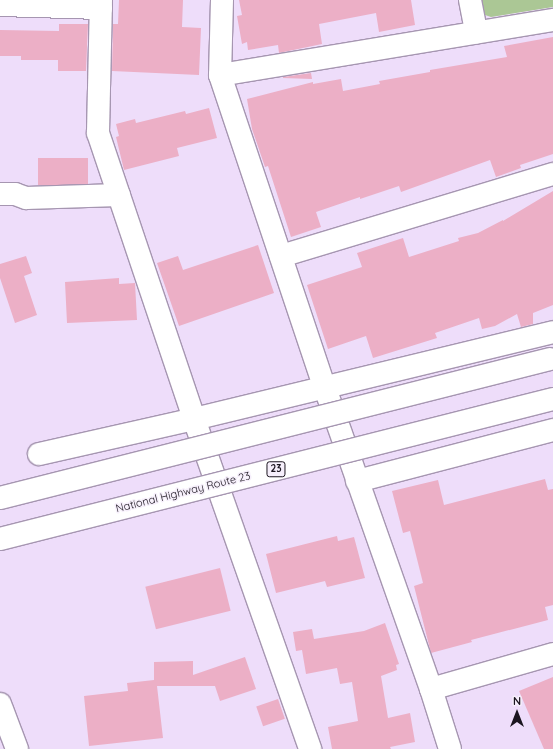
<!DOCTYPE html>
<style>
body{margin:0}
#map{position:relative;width:553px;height:749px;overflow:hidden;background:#eeddfa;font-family:Quicksand,sans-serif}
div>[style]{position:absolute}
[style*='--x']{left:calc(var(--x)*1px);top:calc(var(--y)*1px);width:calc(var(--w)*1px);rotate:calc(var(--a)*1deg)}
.green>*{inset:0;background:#abc795}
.building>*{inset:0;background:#ecafc6;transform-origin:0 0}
.roads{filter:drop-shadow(1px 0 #a696b1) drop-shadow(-1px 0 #a696b1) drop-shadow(0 1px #a696b1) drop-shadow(0 -1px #a696b1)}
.minor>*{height:22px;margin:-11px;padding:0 11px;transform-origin:11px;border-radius:11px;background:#fff}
.bridges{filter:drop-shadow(1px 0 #a696b1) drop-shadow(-1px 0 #a696b1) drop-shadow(0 1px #a696b1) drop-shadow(0 -1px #a696b1)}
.highway-bridge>*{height:22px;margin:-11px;padding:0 11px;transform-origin:11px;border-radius:11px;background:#fff}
span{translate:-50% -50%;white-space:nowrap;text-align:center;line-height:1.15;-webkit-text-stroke:3px #f6effb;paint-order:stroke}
.shield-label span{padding:1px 3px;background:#f6effb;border:1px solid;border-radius:3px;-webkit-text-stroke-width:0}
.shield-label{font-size:10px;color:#1b151f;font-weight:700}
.street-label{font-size:11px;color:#1b151f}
.north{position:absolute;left:497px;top:693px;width:40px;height:40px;-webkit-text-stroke:3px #f6effb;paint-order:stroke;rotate:0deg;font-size:11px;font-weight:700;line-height:16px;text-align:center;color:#1b151f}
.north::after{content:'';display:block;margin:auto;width:14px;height:18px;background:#1b151f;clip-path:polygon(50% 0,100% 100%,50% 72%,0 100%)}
</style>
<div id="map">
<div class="green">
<div style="clip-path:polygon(480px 0,553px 0,553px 7px,491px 17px,482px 14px)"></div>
</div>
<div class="building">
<div style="clip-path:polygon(119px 0,183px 0,182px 27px,201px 28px,199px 75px,112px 71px,113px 24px,118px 24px)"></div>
<div style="clip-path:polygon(239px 0,411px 0,415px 25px,379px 32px,376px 13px,319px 24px,322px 44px,279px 53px,278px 45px,248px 50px,247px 42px,242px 44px,237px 16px,242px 15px)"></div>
<div style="clip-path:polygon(59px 24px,88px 24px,86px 71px,58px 71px,58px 60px,21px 60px,21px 56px,0 56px,0 30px,59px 31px)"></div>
<div style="clip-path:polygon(553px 37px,553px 154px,520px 165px,521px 168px,496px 177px,490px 160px,401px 192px,399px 186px,360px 199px,360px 197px,316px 212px,321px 227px,291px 237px,268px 166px,265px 167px,252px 129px,247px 99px,313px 82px,313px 84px,341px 79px,343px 91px,380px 84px,379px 81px,430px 72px,430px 70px,507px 57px,504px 46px)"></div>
<div style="clip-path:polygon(311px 73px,312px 79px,283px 78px,283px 77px)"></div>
<div style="clip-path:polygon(209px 108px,217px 138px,177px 148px,179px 156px,124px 170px,116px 137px,119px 136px,116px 124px,135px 119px,136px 123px,185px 111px,186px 114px)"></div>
<div style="left:38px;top:158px;width:50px;height:27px"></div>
<div style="clip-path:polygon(553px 191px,553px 305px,533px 313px,533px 324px,521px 327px,517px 314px,495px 326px,482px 329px,479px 318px,435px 333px,437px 338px,373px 358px,366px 336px,328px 349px,307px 285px,362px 267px,357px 253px,403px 238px,409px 257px,459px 241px,458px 238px,478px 233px,503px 220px,503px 221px)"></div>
<div style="clip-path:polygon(258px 245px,274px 293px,179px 326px,157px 263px,178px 256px,183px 270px)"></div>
<div style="clip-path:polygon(26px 256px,32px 273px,24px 276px,37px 315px,15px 323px,0 278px,0 264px)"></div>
<div style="clip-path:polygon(119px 278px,119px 284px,135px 283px,137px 320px,67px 323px,65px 282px)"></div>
<div style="clip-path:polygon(545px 479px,548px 490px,553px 489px,553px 605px,545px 607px,548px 620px,471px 640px,472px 642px,431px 653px,414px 586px,423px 583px,410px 531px,403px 533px,392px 491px,438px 480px,444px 505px)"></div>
<div style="clip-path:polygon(337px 536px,338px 541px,354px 537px,365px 578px,327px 587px,325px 581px,276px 593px,266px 554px)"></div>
<div style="left:220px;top:568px;width:44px;height:77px;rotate:76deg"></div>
<div style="clip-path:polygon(385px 623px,399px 664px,396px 665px,397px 670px,381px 676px,388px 718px,410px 713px,415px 742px,390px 747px,391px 749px,332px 749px,328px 727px,358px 721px,352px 682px,340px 684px,337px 668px,306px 674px,302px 650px,296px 651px,293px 632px,312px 629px,314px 639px,364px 631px)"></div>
<div style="clip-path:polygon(245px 657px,256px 689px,220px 701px,215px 686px,157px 686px,163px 738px,89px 746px,84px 696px,128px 691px,127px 683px,154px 680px,154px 662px,193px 661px,193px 675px)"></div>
<div style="clip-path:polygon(553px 677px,553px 749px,544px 749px,519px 691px)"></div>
<div style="left:278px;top:699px;width:21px;height:23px;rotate:71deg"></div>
</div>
<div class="roads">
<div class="minor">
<div style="--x:101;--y:0;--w:133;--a:91.3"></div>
<div style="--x:98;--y:133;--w:302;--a:71.4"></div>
<div style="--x:194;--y:419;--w:369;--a:-13.6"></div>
<div style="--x:222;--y:0;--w:75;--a:91.5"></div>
<div style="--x:220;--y:75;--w:330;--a:71.5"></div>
<div style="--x:325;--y:388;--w:319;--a:70.6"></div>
<div style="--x:431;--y:689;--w:63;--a:72.4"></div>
<div style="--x:470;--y:0;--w:33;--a:79"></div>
<div style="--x:0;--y:5;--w:101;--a:1.7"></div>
<div style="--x:220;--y:75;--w:338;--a:-9.4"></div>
<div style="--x:0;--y:194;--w:15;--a:0"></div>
<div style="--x:15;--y:194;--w:12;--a:20"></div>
<div style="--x:26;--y:198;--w:93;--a:-1.8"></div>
<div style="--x:281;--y:256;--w:284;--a:-16.8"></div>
<div style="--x:39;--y:454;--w:159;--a:-12.7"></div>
<div style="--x:194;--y:419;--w:350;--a:70.6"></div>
<div style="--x:357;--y:481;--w:203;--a:-14.6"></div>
<div style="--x:431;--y:689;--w:127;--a:-16"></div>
<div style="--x:0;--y:704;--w:48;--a:69.3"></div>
</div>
</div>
<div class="bridges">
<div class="highway-bridge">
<div style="--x:0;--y:498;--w:567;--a:-14.18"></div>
<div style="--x:0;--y:539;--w:570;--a:-14.21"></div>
</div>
</div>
<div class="shield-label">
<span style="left:276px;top:469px">23</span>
</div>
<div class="street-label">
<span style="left:183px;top:492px;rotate:-14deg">National Highway Route 23</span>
</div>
<div class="north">N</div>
</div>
